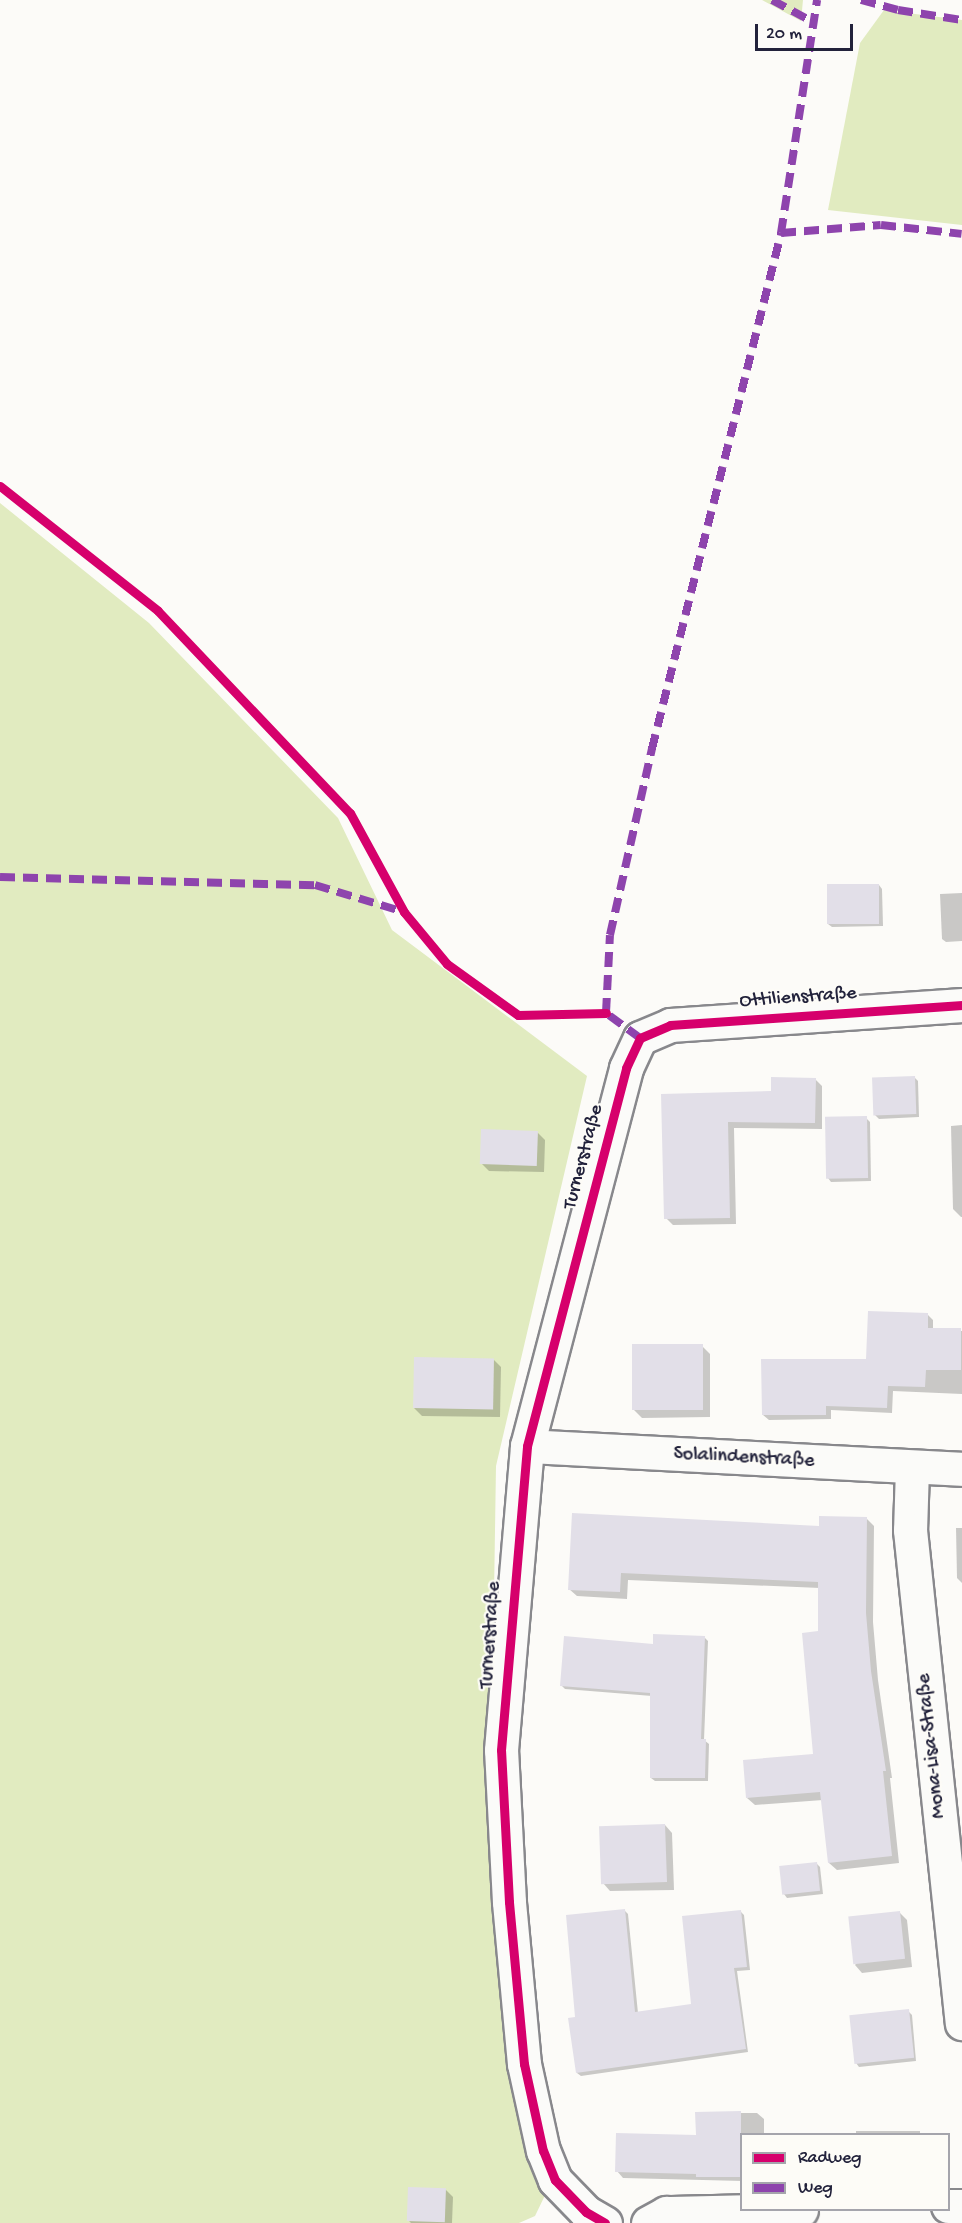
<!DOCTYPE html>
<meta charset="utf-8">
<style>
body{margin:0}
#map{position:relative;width:962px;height:2223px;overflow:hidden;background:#fcfbf8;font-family:"Gochi Hand",sans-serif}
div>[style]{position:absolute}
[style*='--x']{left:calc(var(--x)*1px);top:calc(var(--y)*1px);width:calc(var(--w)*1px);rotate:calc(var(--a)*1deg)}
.green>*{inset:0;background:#e1ebc0}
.shadow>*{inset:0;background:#0003;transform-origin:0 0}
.building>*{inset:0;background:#e2dfe8;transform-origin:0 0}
.roads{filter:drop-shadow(2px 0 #88888c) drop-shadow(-2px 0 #88888c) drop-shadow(0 2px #88888c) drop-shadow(0 -2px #88888c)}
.minor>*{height:33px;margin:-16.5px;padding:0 16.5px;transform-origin:16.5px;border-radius:16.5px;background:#fbfbf9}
.quiet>*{height:8px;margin-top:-4px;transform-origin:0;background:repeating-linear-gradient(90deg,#8e44ad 0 15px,transparent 0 23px)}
.cycleway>*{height:9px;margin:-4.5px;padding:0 4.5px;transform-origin:4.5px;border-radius:4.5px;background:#d6006c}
span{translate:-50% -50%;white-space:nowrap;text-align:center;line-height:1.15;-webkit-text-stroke:4.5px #fdfcf7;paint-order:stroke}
.street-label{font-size:20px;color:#22223b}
.legend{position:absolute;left:740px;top:2133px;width:210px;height:78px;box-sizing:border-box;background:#fdfcf7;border:2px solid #a5a5ac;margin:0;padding:8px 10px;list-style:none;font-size:18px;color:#22223b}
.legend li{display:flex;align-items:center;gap:12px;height:30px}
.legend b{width:30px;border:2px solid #a5a5ac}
.scale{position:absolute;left:755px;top:24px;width:98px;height:27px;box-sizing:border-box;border:3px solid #22223b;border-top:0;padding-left:8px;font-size:18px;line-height:21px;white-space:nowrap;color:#22223b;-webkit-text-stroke:4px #fdfcf7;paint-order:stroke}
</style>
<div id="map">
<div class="green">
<div style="clip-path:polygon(762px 0,803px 0,801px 21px)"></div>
<div style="clip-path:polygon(884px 10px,962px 20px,962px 225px,828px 210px,860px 43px)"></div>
<div style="clip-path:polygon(0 503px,149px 623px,338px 818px,392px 930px,587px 1076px,496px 1466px,490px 1855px,509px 2063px,549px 2187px,535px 2216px,519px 2223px,0 2223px)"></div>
</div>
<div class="shadow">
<div style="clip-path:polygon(879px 885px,882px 889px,883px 926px,832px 927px,828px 924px)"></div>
<div style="clip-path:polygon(962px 893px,962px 941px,946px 942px,942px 939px,940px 894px)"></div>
<div style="clip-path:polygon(914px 1077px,918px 1081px,919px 1117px,879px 1119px,875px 1115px)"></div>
<div style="clip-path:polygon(815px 1079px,822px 1086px,822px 1129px,734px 1128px,736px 1224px,673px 1225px,666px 1218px,663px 1095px,772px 1092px)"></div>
<div style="clip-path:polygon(866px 1118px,870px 1122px,871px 1181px,831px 1182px,828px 1178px)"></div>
<div style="clip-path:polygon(962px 1125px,962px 1217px,961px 1217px,953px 1209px,951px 1126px)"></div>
<div style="clip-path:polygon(537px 1132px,545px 1140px,544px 1172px,489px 1171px,481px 1163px)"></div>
<div style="clip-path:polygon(928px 1315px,933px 1320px,933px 1329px,962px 1331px,962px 1394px,893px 1391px,892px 1413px,831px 1410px,831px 1419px,769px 1420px,763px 1415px,867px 1361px)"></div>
<div style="clip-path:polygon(702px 1346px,710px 1354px,710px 1417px,642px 1418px,634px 1410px)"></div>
<div style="clip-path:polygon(493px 1359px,501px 1367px,500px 1417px,422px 1416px,414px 1408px)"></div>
<div style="clip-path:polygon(573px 1515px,820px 1527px,866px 1518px,874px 1526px,873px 1622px,878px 1680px,892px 1778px,890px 1778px,899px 1863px,837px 1870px,829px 1863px,823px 1800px,755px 1805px,747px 1798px,815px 1755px,820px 1588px,628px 1580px,627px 1599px,577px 1596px,569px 1589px)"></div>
<div style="clip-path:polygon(956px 1528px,962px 1528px,962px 1583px,957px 1578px)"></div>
<div style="clip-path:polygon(705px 1638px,708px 1641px,704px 1740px,709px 1744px,708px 1781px,655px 1781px,651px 1778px,652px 1696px,565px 1689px,561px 1685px)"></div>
<div style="clip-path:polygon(665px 1825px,672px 1833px,674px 1890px,610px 1891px,603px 1883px)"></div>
<div style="clip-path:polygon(816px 1863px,820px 1867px,823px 1894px,787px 1898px,784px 1894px)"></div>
<div style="clip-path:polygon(624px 1910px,628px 1914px,638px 2013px,692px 2006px,741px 1912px,744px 1915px,750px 1970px,737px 1971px,748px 2052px,581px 2076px,577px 2073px,577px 2018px)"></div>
<div style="clip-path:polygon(899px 1912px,907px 1920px,912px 1967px,862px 1973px,855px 1965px)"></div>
<div style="clip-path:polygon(908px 2011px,912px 2015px,916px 2061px,859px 2067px,856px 2063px)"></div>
<div style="clip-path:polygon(697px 2113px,757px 2113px,764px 2119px,764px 2134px,742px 2134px,742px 2181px,623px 2178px,617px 2171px,697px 2137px)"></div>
<div style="left:856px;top:2131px;width:64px;height:3px"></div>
<div style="clip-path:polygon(445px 2189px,453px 2197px,452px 2223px,411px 2223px,408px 2220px)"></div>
</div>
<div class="building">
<div style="left:827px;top:884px;width:52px;height:40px"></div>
<div style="left:915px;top:1076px;width:38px;height:43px;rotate:88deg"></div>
<div style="clip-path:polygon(771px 1077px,816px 1078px,815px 1123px,728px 1122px,730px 1218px,664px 1219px,661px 1094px,771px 1091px)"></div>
<div style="left:867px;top:1116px;width:62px;height:42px;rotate:89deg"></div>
<div style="left:481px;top:1129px;width:57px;height:35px;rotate:2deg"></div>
<div style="clip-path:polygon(868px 1311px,928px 1313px,928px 1328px,961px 1328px,961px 1370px,926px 1370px,925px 1387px,888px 1386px,887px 1408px,826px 1406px,826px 1415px,762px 1415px,761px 1359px,866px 1359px)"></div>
<div style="left:703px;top:1344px;width:66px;height:71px;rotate:90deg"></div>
<div style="left:414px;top:1357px;width:80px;height:51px;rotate:1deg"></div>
<div style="clip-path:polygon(572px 1513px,819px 1526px,819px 1516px,867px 1517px,866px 1613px,871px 1671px,886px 1771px,883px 1771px,892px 1856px,828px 1863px,820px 1792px,746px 1798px,743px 1760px,813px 1754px,802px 1633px,818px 1631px,818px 1582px,621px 1573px,620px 1592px,568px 1590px)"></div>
<div style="clip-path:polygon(653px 1634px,705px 1636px,701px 1739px,706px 1739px,705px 1778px,650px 1778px,650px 1693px,560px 1686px,564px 1636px,653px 1644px)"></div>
<div style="left:665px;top:1824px;width:58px;height:66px;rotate:88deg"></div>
<div style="left:817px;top:1862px;width:29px;height:38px;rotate:84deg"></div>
<div style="clip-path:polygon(625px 1909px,635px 2012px,691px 2004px,682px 1916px,741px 1910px,747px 1967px,734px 1968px,746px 2049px,576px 2073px,568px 2018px,575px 2017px,566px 1915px)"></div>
<div style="left:900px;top:1911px;width:48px;height:52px;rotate:84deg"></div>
<div style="left:909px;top:2009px;width:49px;height:60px;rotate:84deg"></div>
<div style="clip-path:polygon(741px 2111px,741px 2177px,696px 2177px,696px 2174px,615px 2172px,616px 2133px,696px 2135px,695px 2112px)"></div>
<div style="left:408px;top:2187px;width:38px;height:34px;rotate:2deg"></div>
</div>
<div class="roads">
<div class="minor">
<div style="--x:527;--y:1446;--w:436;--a:3"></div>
<div style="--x:912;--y:1468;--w:62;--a:91.8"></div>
<div style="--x:910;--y:1530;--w:496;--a:84"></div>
<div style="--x:948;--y:2206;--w:14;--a:0"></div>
<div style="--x:605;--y:2223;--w:22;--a:-150"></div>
<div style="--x:586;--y:2212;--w:45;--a:-134.1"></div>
<div style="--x:555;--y:2180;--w:31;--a:-112"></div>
<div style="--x:543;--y:2151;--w:89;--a:-102.3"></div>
<div style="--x:524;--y:2064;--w:163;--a:-95.3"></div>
<div style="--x:509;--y:1902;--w:152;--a:-93"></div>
<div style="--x:501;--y:1750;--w:305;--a:-85.1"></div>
<div style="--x:527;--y:1446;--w:391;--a:-75.3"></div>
<div style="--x:626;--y:1068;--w:33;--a:-65"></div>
<div style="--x:640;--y:1038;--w:33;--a:-23"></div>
<div style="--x:670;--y:1025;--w:293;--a:-3.9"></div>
<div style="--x:648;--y:2223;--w:21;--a:-29"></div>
<div style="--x:666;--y:2213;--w:135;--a:-1.3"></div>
</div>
</div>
<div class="quiet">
<div style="--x:772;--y:0;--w:47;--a:28.2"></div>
<div style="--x:861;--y:0;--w:38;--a:15"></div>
<div style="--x:898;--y:10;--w:65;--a:8.9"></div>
<div style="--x:781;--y:233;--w:100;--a:-4.6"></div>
<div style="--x:881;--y:225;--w:81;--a:6.3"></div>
<div style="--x:0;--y:877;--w:315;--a:1.5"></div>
<div style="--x:315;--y:885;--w:93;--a:16.9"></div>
<div style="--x:640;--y:1038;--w:42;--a:-143.7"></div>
<div style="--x:606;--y:1013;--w:78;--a:-87.1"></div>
<div style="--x:610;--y:935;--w:191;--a:-77.3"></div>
<div style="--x:652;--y:749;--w:532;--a:-75.96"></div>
<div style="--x:781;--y:233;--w:236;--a:-81.2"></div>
</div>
<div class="cycleway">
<div style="--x:0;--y:486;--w:201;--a:38.3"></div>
<div style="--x:158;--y:611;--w:279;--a:46.5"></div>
<div style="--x:350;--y:813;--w:113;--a:61.4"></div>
<div style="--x:404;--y:912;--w:67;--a:50.4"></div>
<div style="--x:447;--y:964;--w:87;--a:35.7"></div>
<div style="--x:518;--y:1015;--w:88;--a:-1.3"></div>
<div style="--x:605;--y:2223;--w:22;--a:-150"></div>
<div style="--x:586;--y:2212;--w:45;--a:-134.1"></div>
<div style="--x:555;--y:2180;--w:31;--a:-112"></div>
<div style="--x:543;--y:2151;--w:89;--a:-102.3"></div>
<div style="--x:524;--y:2064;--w:163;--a:-95.3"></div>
<div style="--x:509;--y:1902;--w:152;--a:-93"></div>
<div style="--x:501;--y:1750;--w:305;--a:-85.1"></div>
<div style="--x:527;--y:1446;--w:391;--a:-75.3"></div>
<div style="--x:626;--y:1068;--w:33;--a:-65"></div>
<div style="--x:640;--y:1038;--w:33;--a:-23"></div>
<div style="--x:670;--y:1025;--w:293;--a:-3.9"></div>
</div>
<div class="street-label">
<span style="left:798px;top:998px;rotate:-4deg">Ottilienstraße</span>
<span style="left:584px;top:1157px;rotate:-75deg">Turnerstraße</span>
<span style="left:744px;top:1458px;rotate:3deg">Solalindenstraße</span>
<span style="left:491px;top:1635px;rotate:-86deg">Turnerstraße</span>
<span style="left:932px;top:1746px;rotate:-96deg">Mona-Lisa-Straße</span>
</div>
<ul class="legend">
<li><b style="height:8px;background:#d6006c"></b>Radweg</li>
<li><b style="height:8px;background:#8e44ad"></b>Weg</li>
</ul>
<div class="scale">20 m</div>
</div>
